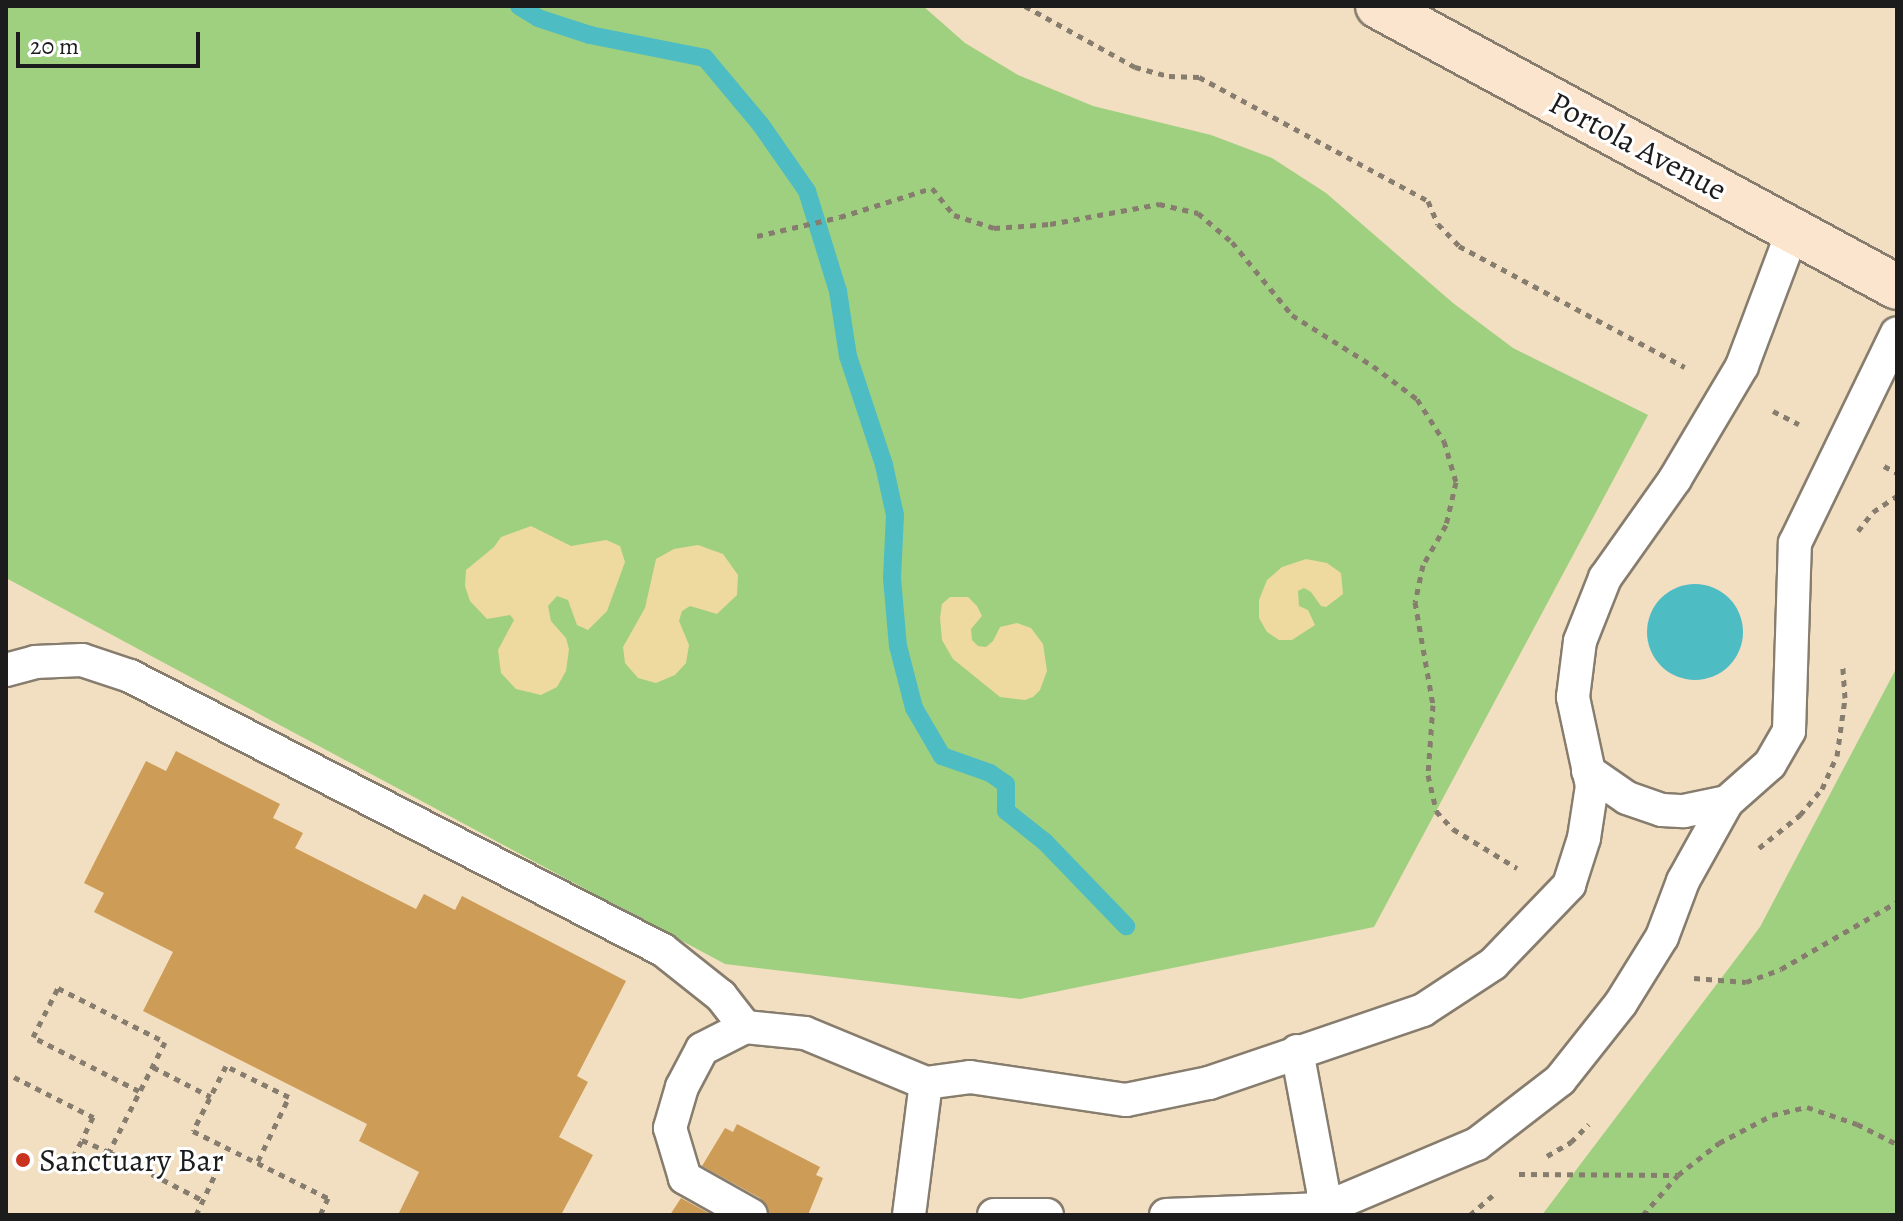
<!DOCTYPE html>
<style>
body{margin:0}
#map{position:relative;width:1903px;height:1221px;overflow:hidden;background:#f2dec0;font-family:Alegreya,serif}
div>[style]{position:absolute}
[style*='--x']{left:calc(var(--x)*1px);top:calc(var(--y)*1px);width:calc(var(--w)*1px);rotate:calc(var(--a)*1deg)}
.green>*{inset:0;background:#9fd07f}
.sand>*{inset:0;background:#eeda9e}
.water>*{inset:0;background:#4ebcc3}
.round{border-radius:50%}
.stream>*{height:18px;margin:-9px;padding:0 9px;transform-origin:9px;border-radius:9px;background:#4ebcc3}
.building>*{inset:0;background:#cd9c57}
.path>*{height:5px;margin-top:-2.5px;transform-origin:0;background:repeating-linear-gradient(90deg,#877d6e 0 6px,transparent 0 12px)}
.roads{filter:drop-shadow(2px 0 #877d6e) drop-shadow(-2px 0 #877d6e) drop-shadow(0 2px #877d6e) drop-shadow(0 -2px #877d6e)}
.lane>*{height:32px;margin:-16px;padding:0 16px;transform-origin:16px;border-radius:16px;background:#fff}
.secondary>*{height:44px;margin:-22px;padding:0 22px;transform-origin:22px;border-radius:22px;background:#fbe5cf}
.dots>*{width:22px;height:22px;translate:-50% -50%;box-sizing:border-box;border:4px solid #fff;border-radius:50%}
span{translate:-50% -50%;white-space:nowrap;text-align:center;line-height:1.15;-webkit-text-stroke:6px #fff;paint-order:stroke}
.street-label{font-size:32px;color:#1c1c1c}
.poi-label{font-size:32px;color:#1c1c1c}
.left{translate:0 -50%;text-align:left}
.frame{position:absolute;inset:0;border:8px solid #1c1c1c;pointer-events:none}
.scale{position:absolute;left:16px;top:32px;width:184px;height:36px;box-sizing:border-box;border:4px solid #1c1c1c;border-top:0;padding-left:10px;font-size:24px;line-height:28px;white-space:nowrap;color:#1c1c1c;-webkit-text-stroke:6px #fff;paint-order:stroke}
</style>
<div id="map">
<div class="green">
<div style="clip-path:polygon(6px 6px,923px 6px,965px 43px,1018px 75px,1093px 106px,1211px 135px,1272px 158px,1326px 193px,1453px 303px,1513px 348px,1648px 415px,1374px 927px,1020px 999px,725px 964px,6px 578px)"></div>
<div style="clip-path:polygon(1897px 667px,1897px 1215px,1542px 1215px,1760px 927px)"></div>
</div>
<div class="sand">
<div style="clip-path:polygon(531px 526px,571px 546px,606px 540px,620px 546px,625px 562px,607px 611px,588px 630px,577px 625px,568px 600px,557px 596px,548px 606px,551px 621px,566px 638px,569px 649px,566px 671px,557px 687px,541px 695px,516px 689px,501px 673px,498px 650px,514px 620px,510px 615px,487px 619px,470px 601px,465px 586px,466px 570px,494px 547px,501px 537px)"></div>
<div style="clip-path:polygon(698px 545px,723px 554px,738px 575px,737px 595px,717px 614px,690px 606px,682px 611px,679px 621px,689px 645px,686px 663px,675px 675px,656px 683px,638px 678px,625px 663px,623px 647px,645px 608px,656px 559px,674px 549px)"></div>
<div style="clip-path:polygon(1306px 559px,1327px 563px,1341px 573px,1343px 594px,1326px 607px,1321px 606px,1311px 592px,1304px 588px,1298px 591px,1299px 606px,1308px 610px,1315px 625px,1292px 640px,1279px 640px,1267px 632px,1259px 618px,1259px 600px,1267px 580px,1282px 567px)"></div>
<div style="clip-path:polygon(950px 597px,968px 597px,977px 606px,982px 616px,971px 629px,972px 640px,978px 646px,986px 647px,993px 641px,1000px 627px,1017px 623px,1031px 628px,1043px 644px,1047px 671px,1040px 690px,1033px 697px,1025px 700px,1000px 697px,953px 659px,942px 640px,940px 618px,942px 604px)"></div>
</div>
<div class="water">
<div class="round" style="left:1647px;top:584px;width:96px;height:96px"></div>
</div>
<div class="stream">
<div style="--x:519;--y:6;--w:22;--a:32"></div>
<div style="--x:538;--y:18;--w:55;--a:18.1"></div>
<div style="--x:590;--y:35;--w:117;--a:11.3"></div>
<div style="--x:705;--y:58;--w:87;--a:50.1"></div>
<div style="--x:761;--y:125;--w:80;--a:55.1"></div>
<div style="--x:807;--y:191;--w:105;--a:72.8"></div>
<div style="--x:838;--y:291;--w:66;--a:81.3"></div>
<div style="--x:848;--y:356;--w:115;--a:71.7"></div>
<div style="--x:884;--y:465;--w:51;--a:77.6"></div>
<div style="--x:895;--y:515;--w:63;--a:92.7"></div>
<div style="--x:892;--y:578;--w:68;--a:85"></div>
<div style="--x:898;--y:646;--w:64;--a:75.5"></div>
<div style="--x:914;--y:708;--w:56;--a:59.7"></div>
<div style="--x:942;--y:756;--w:51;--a:19.5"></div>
<div style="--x:990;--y:773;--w:19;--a:35"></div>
<div style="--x:1006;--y:784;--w:27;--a:90"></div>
<div style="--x:1006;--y:811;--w:50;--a:38.5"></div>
<div style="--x:1045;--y:842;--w:117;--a:46"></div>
</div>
<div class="building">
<div style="clip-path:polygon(176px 751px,280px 804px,273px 818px,303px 833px,295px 848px,416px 909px,424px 894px,455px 910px,462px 896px,626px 981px,577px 1076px,588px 1082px,559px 1137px,593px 1155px,561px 1215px,398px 1215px,419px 1172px,359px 1141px,367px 1124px,143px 1011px,173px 952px,94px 912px,104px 893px,84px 883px,146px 761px,166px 771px)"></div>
<div style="clip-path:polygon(737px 1124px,820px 1167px,816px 1175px,823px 1178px,808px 1215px,770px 1215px,760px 1198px,702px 1166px,725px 1128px,733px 1132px)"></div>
<div style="clip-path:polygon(681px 1198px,712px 1215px,670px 1215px)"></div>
</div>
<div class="path">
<div style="--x:1025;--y:6;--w:126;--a:29"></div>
<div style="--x:1135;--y:67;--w:35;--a:15"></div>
<div style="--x:1169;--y:76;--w:30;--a:2"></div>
<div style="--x:1199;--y:77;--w:260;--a:28.4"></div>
<div style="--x:1428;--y:201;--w:25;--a:67"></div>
<div style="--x:1438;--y:224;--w:30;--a:46"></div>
<div style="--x:1459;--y:246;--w:256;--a:28.2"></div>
<div style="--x:757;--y:236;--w:85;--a:-12.9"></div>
<div style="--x:840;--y:217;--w:96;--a:-17.5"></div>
<div style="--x:932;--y:188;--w:35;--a:51"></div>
<div style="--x:954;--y:215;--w:42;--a:18"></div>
<div style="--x:994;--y:228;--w:56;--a:-4.1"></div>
<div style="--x:1050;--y:224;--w:111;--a:-10.4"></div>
<div style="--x:1159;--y:204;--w:40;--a:13"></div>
<div style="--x:1198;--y:213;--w:45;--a:40.5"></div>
<div style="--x:1232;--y:242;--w:94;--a:50.6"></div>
<div style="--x:1292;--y:315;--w:96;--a:32.2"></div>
<div style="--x:1373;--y:366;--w:55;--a:36.9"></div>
<div style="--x:1417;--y:399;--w:50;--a:57.3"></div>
<div style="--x:1444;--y:441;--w:43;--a:73.7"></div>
<div style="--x:1456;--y:482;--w:44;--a:103.1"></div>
<div style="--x:1446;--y:525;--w:46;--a:119.9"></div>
<div style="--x:1423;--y:565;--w:38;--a:102"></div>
<div style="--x:1415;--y:602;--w:105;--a:80.1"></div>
<div style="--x:1433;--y:705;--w:70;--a:94.1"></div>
<div style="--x:1428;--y:775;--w:37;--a:77"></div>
<div style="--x:1436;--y:811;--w:25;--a:47"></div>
<div style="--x:1453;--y:829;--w:75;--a:31.4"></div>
<div style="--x:1773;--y:411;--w:29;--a:27"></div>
<div style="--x:1884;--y:466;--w:15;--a:28"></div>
<div style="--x:1858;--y:531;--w:24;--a:-52"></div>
<div style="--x:1873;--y:512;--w:29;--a:-34"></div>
<div style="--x:1759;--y:848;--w:53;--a:-38.8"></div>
<div style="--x:1800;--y:815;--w:34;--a:-50"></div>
<div style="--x:1822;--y:789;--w:36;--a:-66"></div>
<div style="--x:1837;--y:756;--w:59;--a:-82.1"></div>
<div style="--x:1845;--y:698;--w:32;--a:-94"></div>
<div style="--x:1694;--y:978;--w:52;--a:4.4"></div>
<div style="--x:1746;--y:982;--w:37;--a:-20"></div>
<div style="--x:1781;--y:969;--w:134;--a:-30"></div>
<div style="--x:153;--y:1067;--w:65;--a:27.3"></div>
<div style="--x:14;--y:1077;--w:89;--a:26.9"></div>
<div style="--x:93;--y:1117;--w:25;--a:116"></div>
<div style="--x:82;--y:1140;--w:30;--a:24"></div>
<div style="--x:139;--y:1091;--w:119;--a:-153"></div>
<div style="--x:33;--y:1037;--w:55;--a:-63"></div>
<div style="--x:58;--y:988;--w:120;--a:26.8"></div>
<div style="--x:165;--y:1042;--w:123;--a:117"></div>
<div style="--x:109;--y:1152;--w:107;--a:27.3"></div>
<div style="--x:1547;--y:1156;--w:28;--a:-30"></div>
<div style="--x:1571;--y:1142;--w:25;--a:-45"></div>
<div style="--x:73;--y:1157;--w:19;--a:-62"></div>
<div style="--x:258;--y:1161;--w:71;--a:-64.2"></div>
<div style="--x:289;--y:1097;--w:70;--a:-153.8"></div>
<div style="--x:226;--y:1066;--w:73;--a:116.9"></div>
<div style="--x:193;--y:1131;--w:151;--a:26.4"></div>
<div style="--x:328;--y:1198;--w:19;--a:115"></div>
<div style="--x:1519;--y:1174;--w:158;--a:0.4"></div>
<div style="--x:196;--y:1215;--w:75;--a:-64.8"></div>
<div style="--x:1470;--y:1215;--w:35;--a:-41"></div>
<div style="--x:1643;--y:1215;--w:53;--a:-48.8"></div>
<div style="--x:1678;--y:1175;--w:52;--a:-38"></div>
<div style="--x:1719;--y:1143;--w:60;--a:-27.8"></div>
<div style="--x:1772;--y:1115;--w:36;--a:-13"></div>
<div style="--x:1807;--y:1107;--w:53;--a:18.8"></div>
<div style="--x:1857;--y:1124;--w:45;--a:26.6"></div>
</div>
<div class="roads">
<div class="lane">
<div style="--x:6;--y:670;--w:30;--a:-15"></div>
<div style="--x:35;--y:662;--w:47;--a:-2.4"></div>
<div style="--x:82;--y:660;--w:51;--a:18.4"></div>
<div style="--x:130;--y:676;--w:599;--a:27.21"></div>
<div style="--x:663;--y:950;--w:74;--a:38.4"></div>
<div style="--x:721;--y:996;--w:39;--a:52"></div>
<div style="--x:1588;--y:771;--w:47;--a:34.7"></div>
<div style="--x:1627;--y:798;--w:37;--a:19"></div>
<div style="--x:1662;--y:810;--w:22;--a:3"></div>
<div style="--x:1684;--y:811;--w:44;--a:-11.8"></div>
<div style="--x:1297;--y:1051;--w:141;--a:79.4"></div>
<div style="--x:1323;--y:1190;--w:25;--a:90"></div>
<div style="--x:751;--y:1215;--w:76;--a:-150.7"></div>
<div style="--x:685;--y:1178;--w:52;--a:-106.7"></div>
<div style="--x:670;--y:1128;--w:43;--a:-73.7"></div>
<div style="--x:682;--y:1087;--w:43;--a:-62.2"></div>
<div style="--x:702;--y:1049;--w:48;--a:-27.1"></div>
<div style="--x:745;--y:1027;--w:60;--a:5.7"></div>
<div style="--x:805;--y:1033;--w:131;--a:22.5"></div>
<div style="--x:926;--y:1083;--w:44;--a:-7.8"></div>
<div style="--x:970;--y:1077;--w:158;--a:8.4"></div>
<div style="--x:1126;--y:1100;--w:85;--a:-11.6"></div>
<div style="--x:1209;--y:1083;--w:226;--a:-18.8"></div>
<div style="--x:1423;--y:1010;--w:84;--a:-33.3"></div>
<div style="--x:1493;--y:964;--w:110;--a:-46.1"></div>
<div style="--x:1569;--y:885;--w:49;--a:-72.3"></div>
<div style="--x:1584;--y:838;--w:53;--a:-81.3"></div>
<div style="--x:1592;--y:786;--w:91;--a:-102.1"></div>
<div style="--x:1573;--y:697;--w:56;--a:-82.9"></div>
<div style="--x:1580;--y:641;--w:68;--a:-68.4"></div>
<div style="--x:1605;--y:578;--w:121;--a:-54.7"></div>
<div style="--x:1675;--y:479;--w:131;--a:-59.3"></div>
<div style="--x:1742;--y:366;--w:145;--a:-69.4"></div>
<div style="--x:909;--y:1215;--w:133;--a:-82.7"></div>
<div style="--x:994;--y:1215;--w:53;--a:0"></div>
<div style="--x:1166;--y:1215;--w:157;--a:-2.2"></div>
<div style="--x:1323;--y:1209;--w:167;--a:-22.9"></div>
<div style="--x:1477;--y:1144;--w:105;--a:-37.6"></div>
<div style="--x:1560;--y:1080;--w:98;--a:-51.6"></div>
<div style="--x:1621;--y:1003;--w:78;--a:-58.2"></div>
<div style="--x:1662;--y:937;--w:60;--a:-69.4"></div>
<div style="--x:1683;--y:881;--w:90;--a:-60.9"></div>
<div style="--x:1727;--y:802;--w:57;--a:-41.5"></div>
<div style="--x:1770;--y:764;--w:38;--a:-60"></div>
<div style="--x:1789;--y:731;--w:188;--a:-88.2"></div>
<div style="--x:1795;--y:543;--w:233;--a:-64.1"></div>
</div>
<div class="secondary">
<div style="--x:1378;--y:6;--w:590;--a:28.43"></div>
</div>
</div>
<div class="dots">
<div style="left:23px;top:1160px;background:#c8321e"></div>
</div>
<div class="street-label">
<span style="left:1638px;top:146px;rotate:28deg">Portola Avenue</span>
</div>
<div class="poi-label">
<span class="left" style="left:39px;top:1160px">Sanctuary Bar</span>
</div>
<div class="frame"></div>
<div class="scale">20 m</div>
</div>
